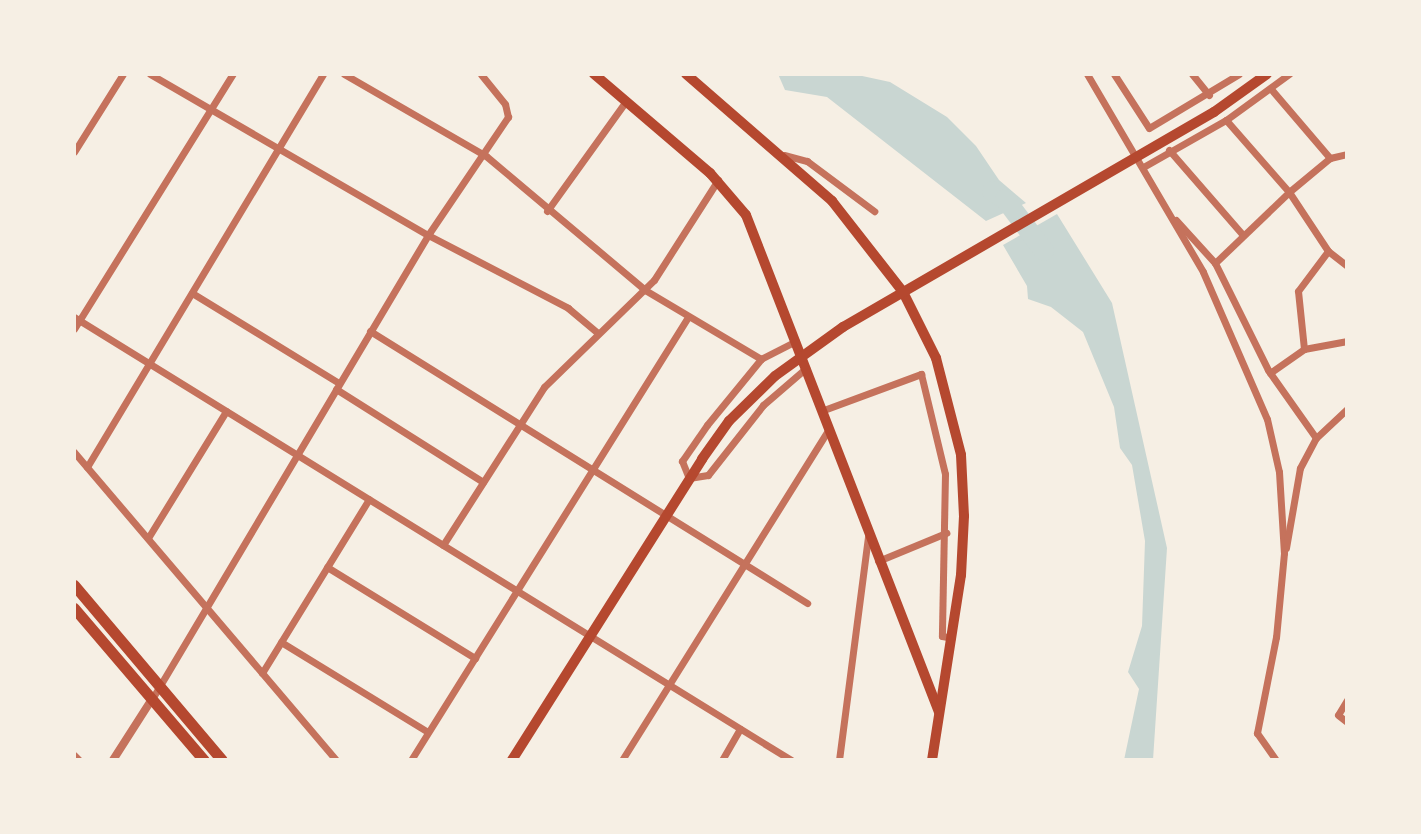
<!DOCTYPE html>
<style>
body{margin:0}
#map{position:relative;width:1421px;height:834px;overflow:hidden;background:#f6efe4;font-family:Roboto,sans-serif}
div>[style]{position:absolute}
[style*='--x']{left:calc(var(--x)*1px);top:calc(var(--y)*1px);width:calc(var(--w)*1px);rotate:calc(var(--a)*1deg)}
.water>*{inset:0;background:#c9d6d2}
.river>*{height:20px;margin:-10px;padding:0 10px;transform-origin:10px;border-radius:10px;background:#c9d6d2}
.minor>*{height:7px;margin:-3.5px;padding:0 3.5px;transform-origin:3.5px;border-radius:3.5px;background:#c5725c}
.tertiary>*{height:8px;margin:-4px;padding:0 4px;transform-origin:4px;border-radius:4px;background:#c5725c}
.secondary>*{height:10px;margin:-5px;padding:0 5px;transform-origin:5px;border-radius:5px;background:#b5482f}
.primary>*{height:11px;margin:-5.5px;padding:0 5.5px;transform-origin:5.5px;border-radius:5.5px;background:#b5482f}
span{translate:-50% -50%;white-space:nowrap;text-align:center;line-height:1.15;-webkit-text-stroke:6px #f6efe4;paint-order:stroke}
.frame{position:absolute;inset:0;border:76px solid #f6efe4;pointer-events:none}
</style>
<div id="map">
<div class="water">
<div style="clip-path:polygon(778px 74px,853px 74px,890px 82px,947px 117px,976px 146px,999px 180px,1026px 203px,986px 221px,827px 97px,785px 90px)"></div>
<div style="clip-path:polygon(1057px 214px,1112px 303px,1167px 548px,1153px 760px,1124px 760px,1139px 689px,1128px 672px,1142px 626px,1145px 541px,1132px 465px,1120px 448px,1114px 407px,1083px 332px,1051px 307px,1028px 299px,1027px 286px,1003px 245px)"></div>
</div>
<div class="river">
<div style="--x:992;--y:191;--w:15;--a:32"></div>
<div style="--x:1005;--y:199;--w:65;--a:53.1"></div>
</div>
<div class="minor">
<div style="--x:150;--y:74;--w:321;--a:30.1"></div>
<div style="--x:428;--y:235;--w:158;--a:27.5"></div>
<div style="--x:568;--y:308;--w:39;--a:40"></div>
<div style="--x:344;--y:74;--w:164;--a:30"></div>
<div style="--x:486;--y:156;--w:208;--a:40.1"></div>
<div style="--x:645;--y:290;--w:135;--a:30.7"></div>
<div style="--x:1087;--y:74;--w:229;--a:59.6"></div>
<div style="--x:1203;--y:272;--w:160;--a:66.5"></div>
<div style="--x:1267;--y:419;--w:54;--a:77.2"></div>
<div style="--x:1279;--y:472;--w:81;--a:86.5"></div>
<div style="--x:1284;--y:553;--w:84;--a:95.4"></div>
<div style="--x:1276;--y:637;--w:98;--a:101.2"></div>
<div style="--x:1257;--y:733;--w:33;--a:55"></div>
<div style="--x:1114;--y:74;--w:64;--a:57.1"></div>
<div style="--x:1149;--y:128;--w:105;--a:-31"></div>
<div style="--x:1192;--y:74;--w:27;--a:51"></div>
<div style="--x:1271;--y:89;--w:91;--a:49.5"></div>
<div style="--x:1226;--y:120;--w:96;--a:48.8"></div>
<div style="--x:1289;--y:192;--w:71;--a:56.5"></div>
<div style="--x:1328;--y:251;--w:24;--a:38"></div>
<div style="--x:1169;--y:150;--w:113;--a:49"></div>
<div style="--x:74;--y:152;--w:92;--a:-57.9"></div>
<div style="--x:784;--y:155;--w:24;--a:15"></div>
<div style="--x:807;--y:161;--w:84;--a:36.7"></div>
<div style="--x:1145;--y:166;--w:93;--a:-29.6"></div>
<div style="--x:1226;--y:120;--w:78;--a:-36.1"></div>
<div style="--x:547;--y:211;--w:135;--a:-54.3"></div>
<div style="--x:1176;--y:220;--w:58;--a:47.8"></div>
<div style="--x:1215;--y:263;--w:119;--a:63.6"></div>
<div style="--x:1268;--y:370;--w:83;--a:54.8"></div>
<div style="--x:1215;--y:263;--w:103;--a:-43.8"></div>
<div style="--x:1289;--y:192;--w:53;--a:-39.7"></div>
<div style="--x:1330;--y:158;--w:17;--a:-13"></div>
<div style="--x:192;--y:293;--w:172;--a:31.5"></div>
<div style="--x:74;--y:317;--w:843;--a:31.71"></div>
<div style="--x:74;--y:329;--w:301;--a:-58.1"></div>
<div style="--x:370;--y:331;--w:515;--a:31.9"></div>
<div style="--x:796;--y:341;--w:39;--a:153"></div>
<div style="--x:761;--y:359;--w:85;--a:129.3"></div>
<div style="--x:707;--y:425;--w:44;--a:124.8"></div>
<div style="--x:682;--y:461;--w:18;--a:68"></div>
<div style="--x:689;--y:478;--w:19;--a:-9"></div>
<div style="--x:708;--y:475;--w:89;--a:-51.8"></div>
<div style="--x:763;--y:405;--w:57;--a:-40.7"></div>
<div style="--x:1304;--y:349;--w:58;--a:-95.9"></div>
<div style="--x:1298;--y:291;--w:50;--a:-53.1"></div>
<div style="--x:1270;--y:373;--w:42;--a:-35.2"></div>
<div style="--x:1304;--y:349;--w:44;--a:-10.5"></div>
<div style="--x:336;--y:389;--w:174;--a:32.3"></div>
<div style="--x:821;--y:411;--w:107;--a:-20.3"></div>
<div style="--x:921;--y:374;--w:103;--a:76.5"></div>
<div style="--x:945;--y:474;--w:162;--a:91.1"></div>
<div style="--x:942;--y:636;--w:10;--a:11"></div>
<div style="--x:74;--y:452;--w:404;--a:49.6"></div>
<div style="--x:87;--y:467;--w:458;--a:-59"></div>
<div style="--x:148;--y:538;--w:149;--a:-58.4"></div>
<div style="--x:443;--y:545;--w:188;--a:-57.4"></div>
<div style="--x:544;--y:387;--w:153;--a:-44.2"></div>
<div style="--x:654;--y:280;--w:119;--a:-57.4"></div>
<div style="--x:1286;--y:548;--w:81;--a:-80.1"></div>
<div style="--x:1300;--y:468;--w:34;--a:-62"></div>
<div style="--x:1316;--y:438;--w:42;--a:-43.1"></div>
<div style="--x:878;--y:561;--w:74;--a:-22.4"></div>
<div style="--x:327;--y:567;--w:174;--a:31.6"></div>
<div style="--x:281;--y:642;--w:172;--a:31.5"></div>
<div style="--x:262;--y:673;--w:204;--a:-58.4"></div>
<div style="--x:152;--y:699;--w:540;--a:-59.25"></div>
<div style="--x:428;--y:235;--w:143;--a:-55.9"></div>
<div style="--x:508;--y:117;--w:13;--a:-103"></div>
<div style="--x:505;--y:104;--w:38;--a:-129"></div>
<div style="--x:1347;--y:700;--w:17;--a:121"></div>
<div style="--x:1338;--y:715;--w:11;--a:38"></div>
<div style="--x:74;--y:755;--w:7;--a:45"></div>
<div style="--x:411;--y:760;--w:522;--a:-57.98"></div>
<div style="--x:622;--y:760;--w:389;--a:-58"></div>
<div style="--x:722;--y:760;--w:36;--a:-60"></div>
<div style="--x:839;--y:760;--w:225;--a:-82.6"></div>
</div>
<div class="tertiary">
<div style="--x:113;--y:760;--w:72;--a:-57.4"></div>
</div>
<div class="secondary">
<div style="--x:594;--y:74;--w:153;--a:40.5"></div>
<div style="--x:710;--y:173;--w:55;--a:49.4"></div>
<div style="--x:746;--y:215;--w:533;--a:68.78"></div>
<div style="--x:686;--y:74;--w:194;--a:41"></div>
<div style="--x:832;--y:201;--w:115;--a:52"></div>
<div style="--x:903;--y:292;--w:74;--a:63.4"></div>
<div style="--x:936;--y:358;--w:100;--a:75.5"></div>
<div style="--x:961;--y:455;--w:61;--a:87.2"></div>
<div style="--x:964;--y:516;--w:59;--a:92.9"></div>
<div style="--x:961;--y:575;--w:187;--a:98.9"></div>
<div style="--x:512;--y:760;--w:356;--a:-57.7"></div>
<div style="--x:702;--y:459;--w:47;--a:-54.6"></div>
<div style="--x:729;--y:421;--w:64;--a:-44.4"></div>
<div style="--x:775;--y:376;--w:84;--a:-35.8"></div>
<div style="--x:843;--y:327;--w:429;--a:-30.1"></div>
<div style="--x:1214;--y:112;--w:65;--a:-35.6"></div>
</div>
<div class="primary">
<div style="--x:74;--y:585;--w:229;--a:49.8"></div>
<div style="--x:74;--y:608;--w:200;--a:49.5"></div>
</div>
<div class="frame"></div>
</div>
